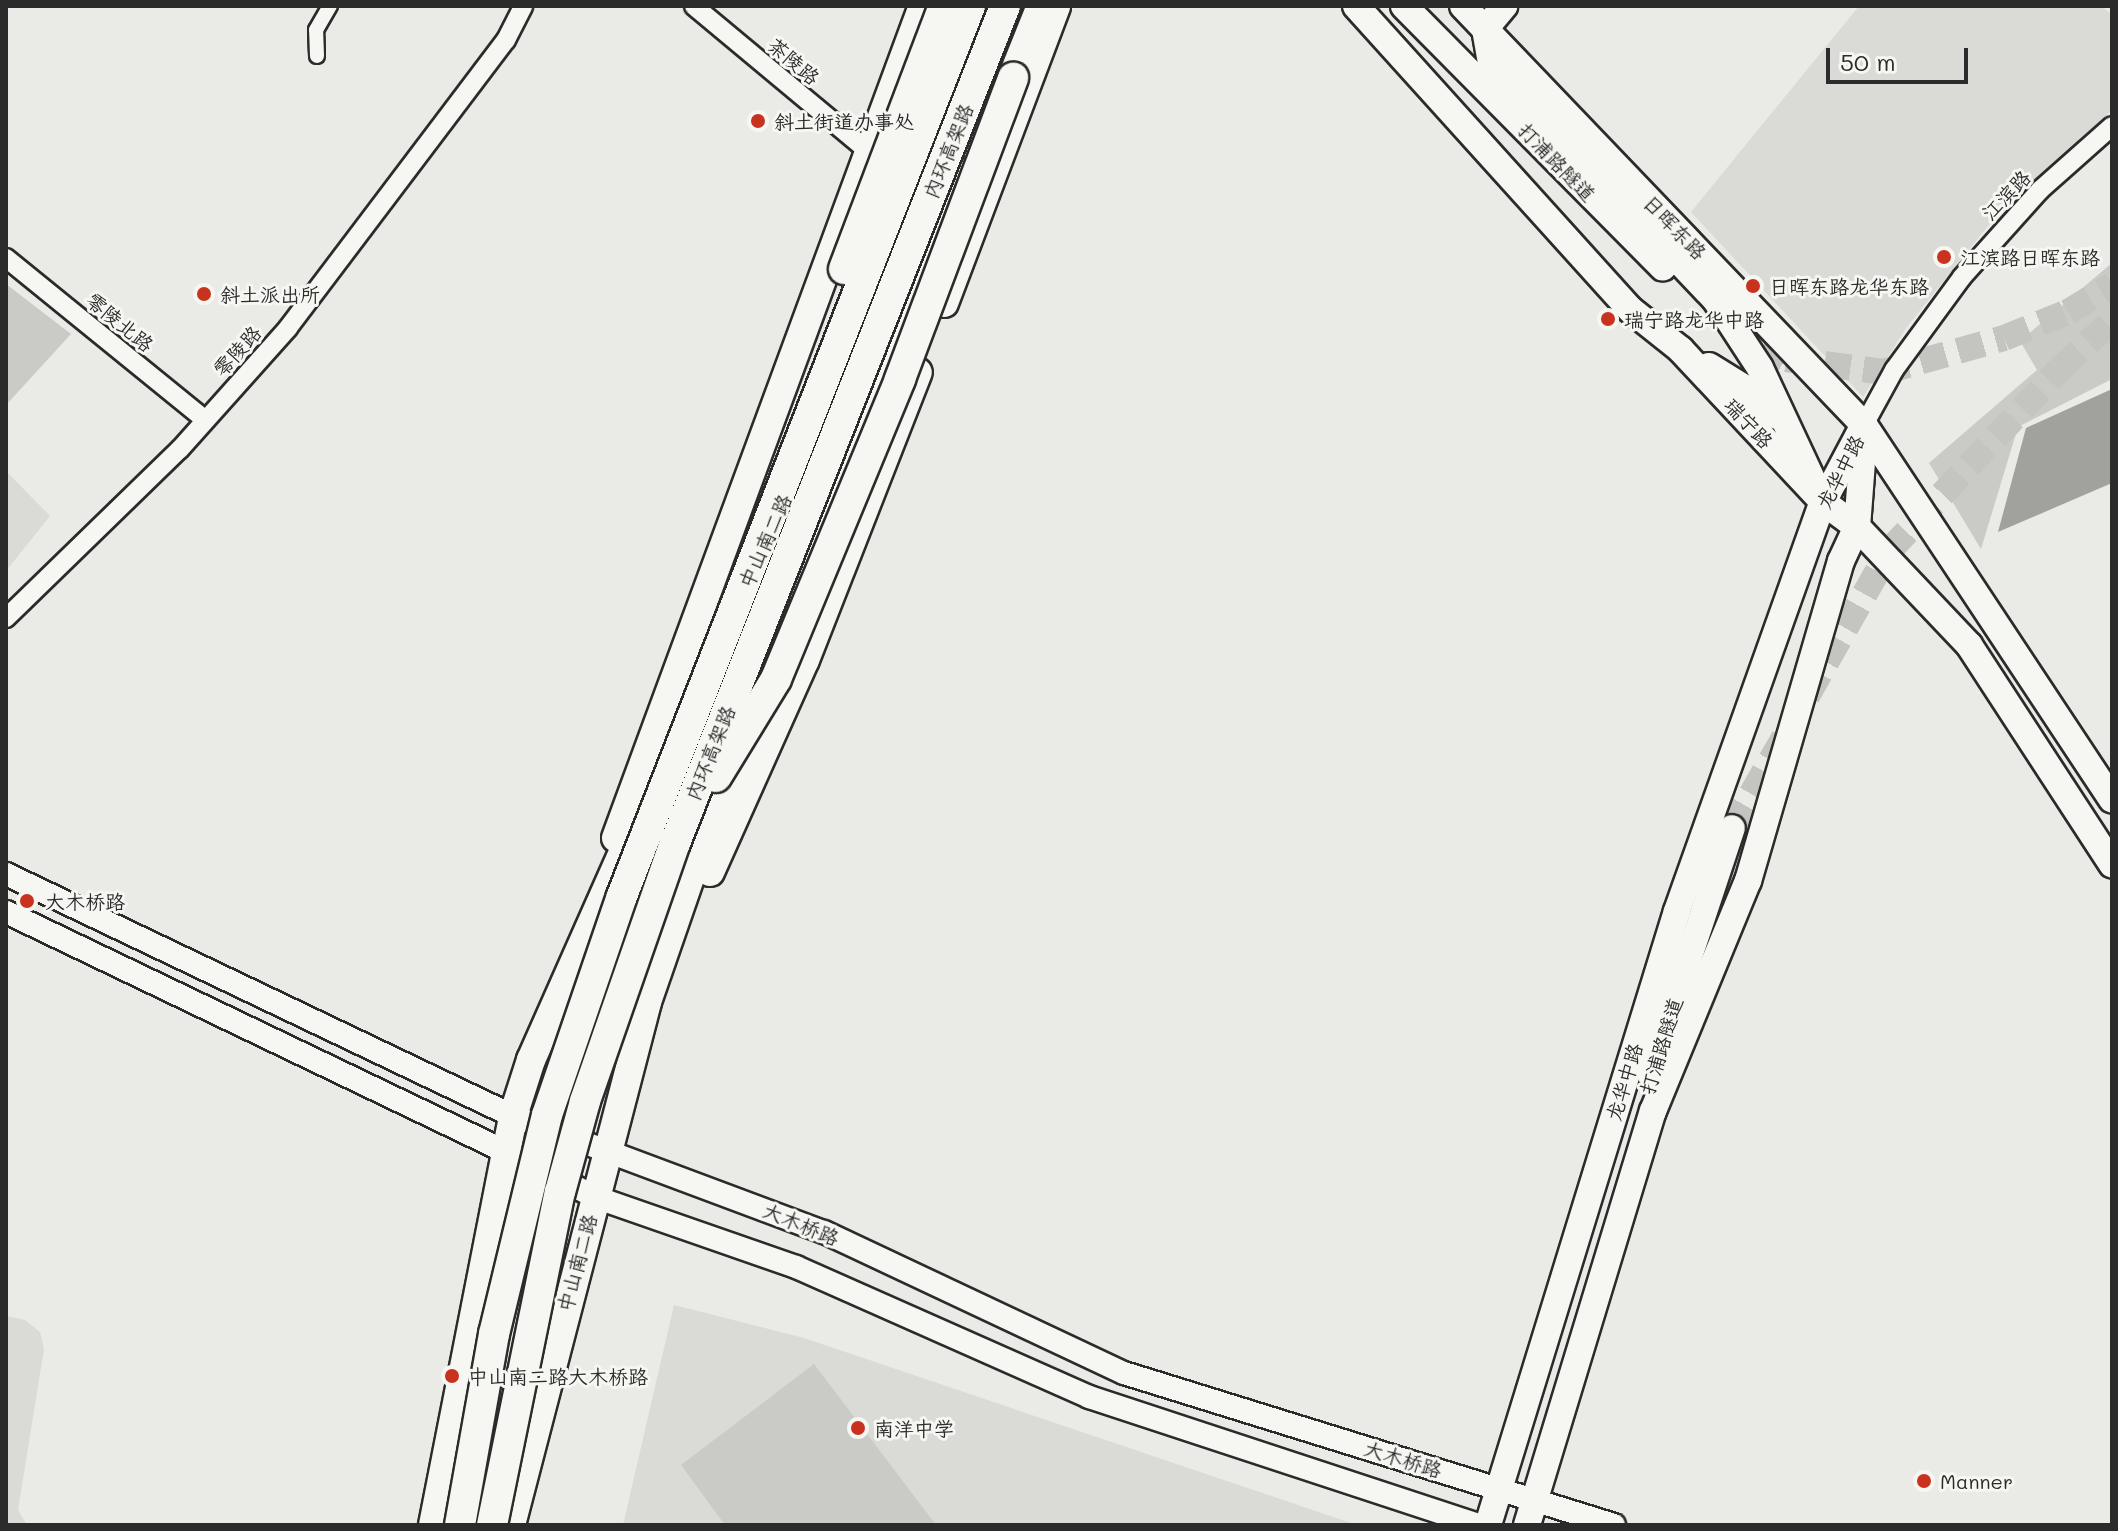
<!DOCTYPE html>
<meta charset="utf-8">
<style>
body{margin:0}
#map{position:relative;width:2118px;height:1531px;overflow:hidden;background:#eaeae6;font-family:Mali,"LXGW WenKai TC",sans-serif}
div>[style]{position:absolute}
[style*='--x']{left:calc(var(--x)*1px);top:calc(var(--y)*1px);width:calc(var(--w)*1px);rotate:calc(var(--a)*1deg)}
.built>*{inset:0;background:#dadad6}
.green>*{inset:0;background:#cacac7}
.water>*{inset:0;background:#a1a19e}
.secondary-tunnel>*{height:26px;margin-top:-13px;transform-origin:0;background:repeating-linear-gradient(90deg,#c4c4c1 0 26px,transparent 0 39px)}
.roads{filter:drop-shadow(2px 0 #2b2b2b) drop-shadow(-2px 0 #2b2b2b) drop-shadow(0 2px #2b2b2b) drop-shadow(0 -2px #2b2b2b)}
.pedestrian>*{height:14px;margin:-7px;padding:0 7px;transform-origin:7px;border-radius:7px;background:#f6f6f2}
.minor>*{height:18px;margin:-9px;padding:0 9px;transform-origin:9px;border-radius:9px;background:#f6f6f2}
.tertiary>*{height:22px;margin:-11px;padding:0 11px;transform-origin:11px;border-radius:11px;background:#f6f6f2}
.secondary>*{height:26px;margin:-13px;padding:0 13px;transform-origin:13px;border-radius:13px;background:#f6f6f2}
.primary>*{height:28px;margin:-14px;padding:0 14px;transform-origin:14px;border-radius:14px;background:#f6f6f2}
.trunk>*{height:30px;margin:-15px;padding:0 15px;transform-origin:15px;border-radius:15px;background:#f6f6f2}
.bridges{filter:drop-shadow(2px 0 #2b2b2b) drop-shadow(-2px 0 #2b2b2b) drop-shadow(0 2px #2b2b2b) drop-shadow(0 -2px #2b2b2b)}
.trunk-bridge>*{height:30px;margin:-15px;padding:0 15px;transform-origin:15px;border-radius:15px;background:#f6f6f2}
.dots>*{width:22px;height:22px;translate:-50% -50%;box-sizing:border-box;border:4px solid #f6f6f2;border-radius:50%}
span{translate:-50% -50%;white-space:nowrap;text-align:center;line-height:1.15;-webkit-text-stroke:6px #f6f6f2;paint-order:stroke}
.street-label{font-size:20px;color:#2b2b2b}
.poi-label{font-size:20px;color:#2b2b2b}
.left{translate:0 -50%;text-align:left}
.frame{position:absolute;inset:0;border:8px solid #2b2b2b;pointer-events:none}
.scale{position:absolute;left:1826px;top:48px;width:142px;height:36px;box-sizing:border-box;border:4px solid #2b2b2b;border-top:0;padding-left:10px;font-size:24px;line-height:28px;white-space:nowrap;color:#2b2b2b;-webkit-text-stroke:6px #f6f6f2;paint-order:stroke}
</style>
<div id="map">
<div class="built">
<div style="clip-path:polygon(1859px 6px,2102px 6px,2112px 15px,2112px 110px,2000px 211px,1906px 328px,1863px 397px,1691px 212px)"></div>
<div style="clip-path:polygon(6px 471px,50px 516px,6px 571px)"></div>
<div style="clip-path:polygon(674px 1305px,804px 1338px,1357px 1525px,623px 1525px)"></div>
<div style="clip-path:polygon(6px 1316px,25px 1320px,40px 1332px,44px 1349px,18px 1510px,27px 1525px,6px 1524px)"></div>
</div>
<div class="green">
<div style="clip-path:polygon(2112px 263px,2112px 379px,2018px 427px,1981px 549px,1929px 463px,2037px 370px,2020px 341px)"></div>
<div style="clip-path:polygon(6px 284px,71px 334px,6px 405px)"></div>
<div style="clip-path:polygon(814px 1364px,936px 1525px,725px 1525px,681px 1465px)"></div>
</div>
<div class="water">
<div style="clip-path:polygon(2112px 389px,2112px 483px,1998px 532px,2026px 428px)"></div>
</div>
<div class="secondary-tunnel">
<div style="--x:1730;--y:325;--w:66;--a:31.3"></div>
<div style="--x:1786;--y:359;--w:98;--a:7.6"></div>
<div style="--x:1883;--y:372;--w:126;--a:-15.7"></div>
<div style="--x:2004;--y:338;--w:69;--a:-22.1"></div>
<div style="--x:2068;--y:312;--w:52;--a:-31.5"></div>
<div style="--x:1807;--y:696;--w:167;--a:-60.5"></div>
<div style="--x:1889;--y:551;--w:250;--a:-46.8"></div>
<div style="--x:2060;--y:369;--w:71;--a:-42.7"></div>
<div style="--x:1732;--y:828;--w:108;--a:-60.1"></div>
</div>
<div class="roads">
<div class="pedestrian">
<div style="--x:317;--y:56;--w:26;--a:-92"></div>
<div style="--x:316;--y:30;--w:28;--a:-60"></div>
</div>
<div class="minor">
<div style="--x:694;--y:6;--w:225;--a:39.8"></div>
<div style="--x:6;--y:258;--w:257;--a:39.1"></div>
<div style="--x:1864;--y:425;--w:63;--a:-61.4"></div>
<div style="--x:1894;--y:370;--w:115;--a:-53.8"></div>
<div style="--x:1962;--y:277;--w:117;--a:-48.1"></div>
<div style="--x:2040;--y:190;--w:96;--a:-41.6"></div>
<div style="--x:6;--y:618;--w:243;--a:-44.2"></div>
<div style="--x:180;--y:449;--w:162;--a:-48.2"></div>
<div style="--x:288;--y:328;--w:361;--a:-52.9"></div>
<div style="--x:506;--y:40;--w:38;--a:-63"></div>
</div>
<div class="tertiary">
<div style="--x:6;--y:874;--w:562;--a:25.52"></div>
<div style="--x:513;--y:1116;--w:332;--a:20.5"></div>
<div style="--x:824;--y:1232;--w:331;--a:25.2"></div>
<div style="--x:1124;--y:1373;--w:513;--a:17.23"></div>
<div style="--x:6;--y:912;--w:567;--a:25.62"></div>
<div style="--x:551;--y:1174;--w:50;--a:27.6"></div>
<div style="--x:595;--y:1197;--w:213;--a:19.2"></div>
<div style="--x:796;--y:1267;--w:321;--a:23.9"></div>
<div style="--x:1089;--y:1397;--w:410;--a:18.2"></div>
</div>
<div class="secondary">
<div style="--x:1356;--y:6;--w:410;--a:47.9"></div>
<div style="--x:1631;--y:310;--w:63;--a:38.5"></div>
<div style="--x:1680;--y:349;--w:209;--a:46.9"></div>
<div style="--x:1823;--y:502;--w:42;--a:36.3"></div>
<div style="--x:1857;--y:527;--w:163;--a:46.5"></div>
<div style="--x:1969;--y:645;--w:262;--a:56.9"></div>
<div style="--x:1404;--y:6;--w:368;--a:45.3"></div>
<div style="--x:1463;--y:6;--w:580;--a:46.26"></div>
<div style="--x:1864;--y:425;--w:449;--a:56.5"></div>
<div style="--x:1485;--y:29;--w:35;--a:80"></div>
<div style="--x:1491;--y:63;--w:325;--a:46.5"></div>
<div style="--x:1715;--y:299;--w:82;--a:56.9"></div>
<div style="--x:1760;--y:368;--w:125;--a:64.9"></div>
<div style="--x:1485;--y:29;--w:30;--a:-50"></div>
<div style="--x:1709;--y:366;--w:59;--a:31.8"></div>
<div style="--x:1759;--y:397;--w:25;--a:48"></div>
<div style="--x:1650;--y:1074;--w:259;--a:-71.6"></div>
<div style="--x:1488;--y:1525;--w:642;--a:-72.89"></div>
<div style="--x:1677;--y:911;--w:434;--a:-70.4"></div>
<div style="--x:1823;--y:502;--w:87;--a:-62"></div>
<div style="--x:1527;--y:1525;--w:433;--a:-73.1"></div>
<div style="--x:1653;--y:1111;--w:249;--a:-67.6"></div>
<div style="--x:1748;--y:881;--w:333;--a:-73.8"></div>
<div style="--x:1841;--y:561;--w:38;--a:-65"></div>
<div style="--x:1857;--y:527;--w:90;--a:-85.6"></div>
</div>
<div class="primary">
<div style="--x:944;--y:303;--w:317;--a:-69.3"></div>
<div style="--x:748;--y:711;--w:440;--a:-68.8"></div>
<div style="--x:907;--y:301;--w:139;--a:-66.2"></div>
<div style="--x:616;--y:838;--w:887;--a:-69.75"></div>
<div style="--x:710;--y:872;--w:232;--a:-65.9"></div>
<div style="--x:805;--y:660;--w:309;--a:-68.6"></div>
<div style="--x:433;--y:1525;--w:417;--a:-78.9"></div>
<div style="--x:513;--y:1116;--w:59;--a:-72.2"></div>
<div style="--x:531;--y:1060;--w:259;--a:-66.1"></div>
<div style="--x:511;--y:1525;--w:540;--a:-75.42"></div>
<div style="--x:647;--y:1002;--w:262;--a:-70.9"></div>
</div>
<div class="trunk">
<div style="--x:1013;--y:78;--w:78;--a:-68.1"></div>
</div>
</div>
<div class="bridges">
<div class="trunk-bridge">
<div style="--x:844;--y:269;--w:281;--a:-69.2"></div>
<div style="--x:716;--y:777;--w:115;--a:-58.5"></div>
<div style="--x:776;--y:679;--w:325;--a:-67.5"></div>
<div style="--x:900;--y:379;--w:322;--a:-69.4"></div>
<div style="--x:460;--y:1525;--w:194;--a:-79.9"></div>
<div style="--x:494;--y:1334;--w:225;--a:-76.4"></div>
<div style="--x:547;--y:1115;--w:231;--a:-71.1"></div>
<div style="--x:622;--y:896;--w:956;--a:-68.64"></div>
<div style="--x:492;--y:1525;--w:340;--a:-78.5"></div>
<div style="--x:560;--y:1192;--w:94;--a:-74.6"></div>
<div style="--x:585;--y:1101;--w:273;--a:-70.8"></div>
<div style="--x:675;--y:843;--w:900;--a:-68.48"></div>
</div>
</div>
<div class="dots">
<div style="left:758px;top:121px;background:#c8321e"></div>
<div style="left:1944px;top:257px;background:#c8321e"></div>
<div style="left:1753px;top:286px;background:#c8321e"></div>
<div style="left:204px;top:294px;background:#c8321e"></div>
<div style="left:1608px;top:319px;background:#c8321e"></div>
<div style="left:27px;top:901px;background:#c8321e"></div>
<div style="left:452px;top:1376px;background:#c8321e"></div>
<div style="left:858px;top:1428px;background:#c8321e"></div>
<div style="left:1924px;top:1481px;background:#c8321e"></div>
</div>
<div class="street-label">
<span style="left:794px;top:61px;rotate:40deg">茶陵路</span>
<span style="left:948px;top:151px;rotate:-68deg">内环高架路</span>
<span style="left:1557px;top:162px;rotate:46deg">打浦路隧道</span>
<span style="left:2006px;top:195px;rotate:-46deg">江滨路</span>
<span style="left:1675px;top:227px;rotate:46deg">日晖东路</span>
<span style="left:120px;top:322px;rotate:39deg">零陵北路</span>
<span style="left:237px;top:351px;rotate:-48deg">零陵路</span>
<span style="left:1749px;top:423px;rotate:47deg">瑞宁路</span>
<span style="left:1840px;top:472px;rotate:-63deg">龙华中路</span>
<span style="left:765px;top:541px;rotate:-66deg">中山南二路</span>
<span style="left:710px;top:753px;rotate:-68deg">内环高架路</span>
<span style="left:1661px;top:1046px;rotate:-73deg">打浦路隧道</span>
<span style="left:1624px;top:1082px;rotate:-73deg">龙华中路</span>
<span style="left:801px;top:1224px;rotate:22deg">大木桥路</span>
<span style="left:577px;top:1263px;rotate:-75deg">中山南二路</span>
<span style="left:1403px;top:1459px;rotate:17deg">大木桥路</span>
</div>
<div class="poi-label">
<span class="left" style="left:774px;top:121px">斜土街道办事处</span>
<span class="left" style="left:1960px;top:257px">江滨路日晖东路</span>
<span class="left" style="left:1769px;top:286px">日晖东路龙华东路</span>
<span class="left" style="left:220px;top:294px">斜土派出所</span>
<span class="left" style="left:1624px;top:319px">瑞宁路龙华中路</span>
<span class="left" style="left:45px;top:901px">大木桥路</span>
<span class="left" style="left:468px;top:1376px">中山南二路大木桥路</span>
<span class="left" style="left:874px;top:1428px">南洋中学</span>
<span class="left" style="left:1940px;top:1481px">Manner</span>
</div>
<div class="frame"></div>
<div class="scale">50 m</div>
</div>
